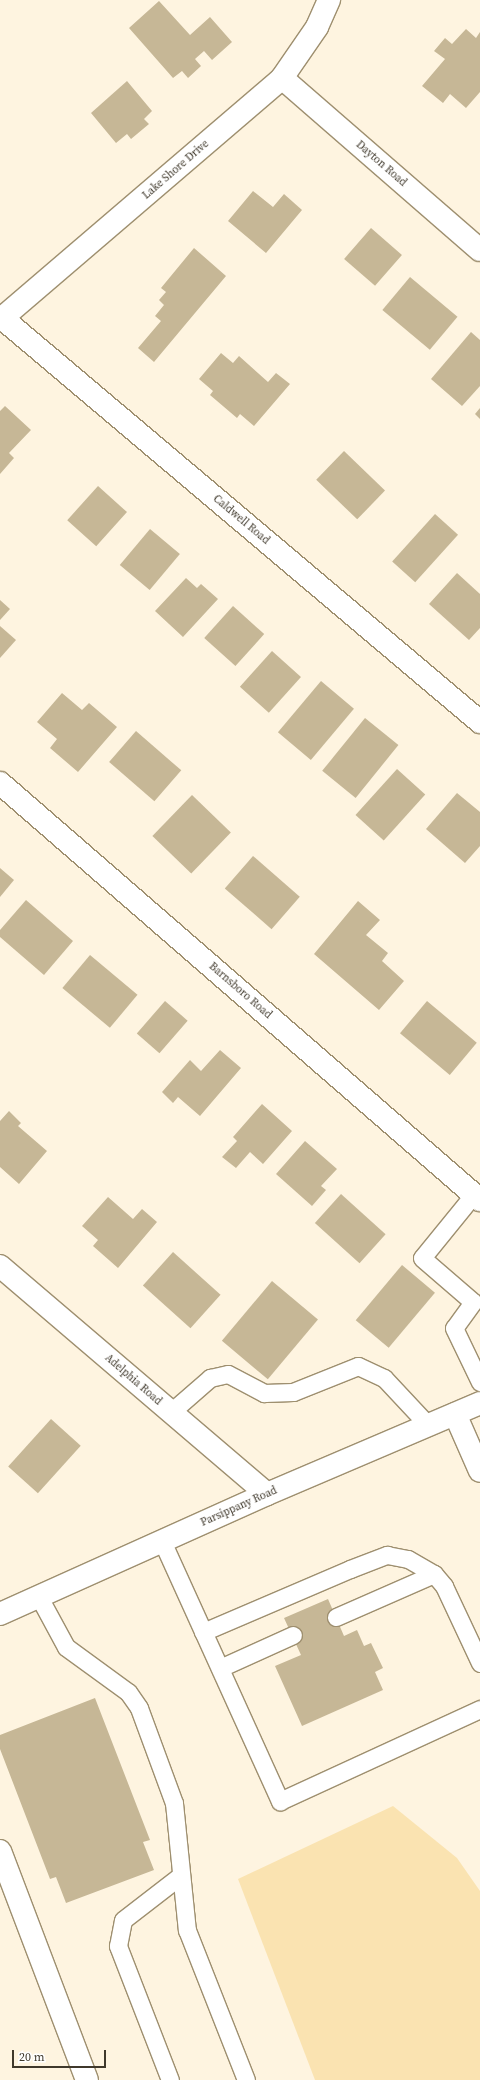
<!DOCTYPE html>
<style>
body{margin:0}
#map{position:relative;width:480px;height:2080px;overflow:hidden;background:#fef4e0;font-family:"Source Serif 4",serif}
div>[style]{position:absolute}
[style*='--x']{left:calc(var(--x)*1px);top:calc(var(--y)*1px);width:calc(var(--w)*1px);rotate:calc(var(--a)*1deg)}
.green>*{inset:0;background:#fae3b1}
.building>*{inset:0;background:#c6b796;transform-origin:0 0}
.roads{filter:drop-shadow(1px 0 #9e8f6f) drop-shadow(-1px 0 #9e8f6f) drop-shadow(0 1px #9e8f6f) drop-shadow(0 -1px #9e8f6f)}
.lane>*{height:17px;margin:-8.5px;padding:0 8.5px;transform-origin:8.5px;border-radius:8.5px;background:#fff}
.street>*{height:22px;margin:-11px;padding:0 11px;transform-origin:11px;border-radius:11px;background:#fff}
.secondary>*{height:22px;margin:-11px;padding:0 11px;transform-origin:11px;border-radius:11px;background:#fff}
span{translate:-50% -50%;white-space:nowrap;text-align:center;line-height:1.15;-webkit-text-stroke:3.5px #fff;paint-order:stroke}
.street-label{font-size:11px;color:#3f382b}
.scale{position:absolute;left:12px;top:2050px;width:94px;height:18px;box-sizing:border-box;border:2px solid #3f382b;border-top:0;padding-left:5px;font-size:12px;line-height:14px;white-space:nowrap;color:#3f382b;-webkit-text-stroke:3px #fff;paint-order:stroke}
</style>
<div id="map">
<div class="green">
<div style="clip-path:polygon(393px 1806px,457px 1858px,480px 1891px,480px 2080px,315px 2080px,238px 1879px)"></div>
</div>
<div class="building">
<div style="clip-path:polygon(159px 1px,190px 35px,210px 17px,232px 42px,212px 60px,204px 51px,195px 59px,201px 66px,188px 78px,182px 71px,173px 78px,129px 28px)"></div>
<div style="clip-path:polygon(466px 29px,476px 38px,480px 32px,480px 92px,466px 108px,450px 94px,443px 103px,422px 86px,445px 59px,434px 51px,445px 38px,452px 44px)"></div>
<div style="clip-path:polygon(127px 81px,152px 111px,144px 119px,149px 124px,131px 139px,127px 134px,116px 143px,91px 113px)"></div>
<div style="clip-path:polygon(253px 191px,273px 207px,284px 194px,302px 210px,266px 253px,228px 221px)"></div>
<div style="left:371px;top:228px;width:41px;height:41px;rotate:41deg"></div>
<div style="clip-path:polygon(194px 248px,226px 276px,154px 362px,138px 348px,161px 321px,155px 316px,164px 305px,159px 300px,166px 292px,161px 288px)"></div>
<div style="left:410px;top:277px;width:62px;height:43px;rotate:40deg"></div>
<div style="clip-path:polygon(471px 332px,480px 340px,480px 386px,462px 406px,431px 379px)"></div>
<div style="clip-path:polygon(221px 353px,233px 363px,239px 356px,268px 382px,276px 373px,290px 384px,254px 426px,240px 414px,237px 418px,210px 395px,213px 391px,199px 379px)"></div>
<div style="clip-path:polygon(5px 406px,31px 430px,9px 453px,14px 458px,0 474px,0 411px)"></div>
<div style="clip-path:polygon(480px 408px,480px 419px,475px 414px)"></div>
<div style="left:344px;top:451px;width:57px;height:40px;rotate:44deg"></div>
<div style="left:98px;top:486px;width:39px;height:46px;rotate:42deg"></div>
<div style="left:435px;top:514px;width:31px;height:64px;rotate:42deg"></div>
<div style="left:150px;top:529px;width:39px;height:47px;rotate:40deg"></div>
<div style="clip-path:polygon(457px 573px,480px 594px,480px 628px,469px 640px,429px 604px)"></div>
<div style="clip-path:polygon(186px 578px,197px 588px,201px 584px,218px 599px,183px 637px,155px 611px)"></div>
<div style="clip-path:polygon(0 600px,10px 609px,0 620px)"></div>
<div style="left:233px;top:606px;width:42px;height:43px;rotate:42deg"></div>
<div style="clip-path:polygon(0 626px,16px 640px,0 658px)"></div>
<div style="left:272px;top:651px;width:39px;height:48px;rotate:42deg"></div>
<div style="left:321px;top:681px;width:43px;height:67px;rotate:40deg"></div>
<div style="clip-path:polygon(62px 693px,82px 710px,89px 703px,117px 727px,78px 772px,50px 748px,57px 739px,37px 722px)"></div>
<div style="left:365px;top:718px;width:43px;height:68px;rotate:39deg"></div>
<div style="left:136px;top:731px;width:60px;height:41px;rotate:41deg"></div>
<div style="left:397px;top:769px;width:38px;height:62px;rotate:42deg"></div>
<div style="clip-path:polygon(457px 793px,480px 812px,480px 846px,465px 863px,426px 829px)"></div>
<div style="left:192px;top:795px;width:54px;height:57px;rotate:44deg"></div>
<div style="left:253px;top:856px;width:62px;height:43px;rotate:41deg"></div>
<div style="clip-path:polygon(0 868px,14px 880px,0 897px)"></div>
<div style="clip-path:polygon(26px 900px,73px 941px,44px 975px,0 937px,0 930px)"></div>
<div style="clip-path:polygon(358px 901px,380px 920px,366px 935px,388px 953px,382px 961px,404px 981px,379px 1010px,314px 954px)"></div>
<div style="left:90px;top:955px;width:62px;height:43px;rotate:40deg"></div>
<div style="left:165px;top:1001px;width:30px;height:43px;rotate:41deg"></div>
<div style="left:427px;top:1001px;width:65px;height:42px;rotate:40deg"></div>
<div style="clip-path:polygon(220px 1050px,241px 1068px,200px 1116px,178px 1097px,173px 1103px,162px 1092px,190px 1060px,201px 1071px)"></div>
<div style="clip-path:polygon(262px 1104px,292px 1131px,263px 1164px,250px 1152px,236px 1168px,222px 1157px,237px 1141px,233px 1137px)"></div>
<div style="clip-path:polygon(9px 1111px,21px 1123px,18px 1126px,47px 1151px,19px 1184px,0 1167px,0 1121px)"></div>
<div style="clip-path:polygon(305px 1141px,337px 1169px,321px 1186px,326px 1190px,312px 1206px,276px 1174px)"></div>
<div style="left:341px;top:1194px;width:60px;height:39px;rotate:42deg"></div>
<div style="clip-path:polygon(108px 1197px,133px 1219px,142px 1209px,157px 1222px,118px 1268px,93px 1246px,98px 1240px,82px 1226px)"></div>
<div style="left:173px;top:1252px;width:64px;height:45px;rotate:42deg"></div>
<div style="left:402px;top:1265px;width:43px;height:72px;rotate:40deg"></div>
<div style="left:272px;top:1281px;width:60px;height:78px;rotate:40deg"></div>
<div style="left:51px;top:1419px;width:40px;height:64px;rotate:42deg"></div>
<div style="clip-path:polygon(328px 1599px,344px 1636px,357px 1630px,364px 1646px,371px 1643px,383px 1668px,375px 1672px,383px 1690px,302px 1726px,275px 1666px,301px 1655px,284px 1618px)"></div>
<div style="clip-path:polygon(95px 1698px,150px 1840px,143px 1842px,154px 1870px,66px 1903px,56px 1877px,50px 1879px,0 1749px,0 1735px)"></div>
</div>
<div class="roads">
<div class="lane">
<div style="--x:474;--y:1194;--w:82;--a:129.1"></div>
<div style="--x:422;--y:1258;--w:67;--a:40.8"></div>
<div style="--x:473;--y:1302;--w:32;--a:126"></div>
<div style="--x:454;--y:1328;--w:60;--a:64.3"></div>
<div style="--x:171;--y:1412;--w:52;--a:-41.1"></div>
<div style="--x:210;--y:1378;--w:18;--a:-13"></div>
<div style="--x:228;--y:1374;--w:41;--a:27.8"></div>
<div style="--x:264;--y:1393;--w:29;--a:-2"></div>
<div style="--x:293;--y:1392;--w:70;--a:-21.8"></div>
<div style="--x:358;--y:1366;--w:29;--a:25"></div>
<div style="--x:384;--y:1378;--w:64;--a:46.9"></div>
<div style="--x:162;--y:1541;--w:286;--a:65.6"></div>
<div style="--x:280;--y:1801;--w:220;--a:-24.7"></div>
<div style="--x:39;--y:1597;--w:57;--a:61.6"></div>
<div style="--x:66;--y:1647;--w:77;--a:36"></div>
<div style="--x:128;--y:1692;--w:19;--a:55"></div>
<div style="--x:139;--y:1708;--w:101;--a:69.8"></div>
<div style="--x:174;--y:1803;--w:128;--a:84.2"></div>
<div style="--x:187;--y:1930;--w:161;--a:68.5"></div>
<div style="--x:336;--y:1617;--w:107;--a:-23.7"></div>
<div style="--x:203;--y:1632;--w:160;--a:-23.2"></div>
<div style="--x:350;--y:1569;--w:40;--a:-21"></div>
<div style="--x:387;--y:1555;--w:21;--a:11"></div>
<div style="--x:408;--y:1559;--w:30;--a:30"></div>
<div style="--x:434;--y:1574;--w:16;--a:50"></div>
<div style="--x:444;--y:1586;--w:85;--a:64.9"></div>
<div style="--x:220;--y:1668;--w:80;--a:-24.3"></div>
<div style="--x:170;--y:2080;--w:144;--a:-111.2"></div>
<div style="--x:118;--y:1946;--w:26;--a:-79"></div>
<div style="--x:123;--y:1920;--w:72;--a:-37.7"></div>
</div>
<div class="street">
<div style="--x:282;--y:78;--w:262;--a:41"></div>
<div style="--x:2;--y:318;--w:626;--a:40.2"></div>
<div style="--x:0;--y:783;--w:636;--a:40.98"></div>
<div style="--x:0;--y:1266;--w:351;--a:40.5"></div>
<div style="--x:455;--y:1414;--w:62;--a:66.3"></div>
<div style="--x:0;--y:1851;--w:245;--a:69.2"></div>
</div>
<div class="secondary">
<div style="--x:0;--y:320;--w:372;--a:-40.6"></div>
<div style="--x:282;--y:78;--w:62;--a:-55.5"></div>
<div style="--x:317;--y:27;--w:30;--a:-66"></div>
<div style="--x:0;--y:1614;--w:293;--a:-24.2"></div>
<div style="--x:267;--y:1494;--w:232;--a:-23.1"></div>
</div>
</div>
<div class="street-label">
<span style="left:381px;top:164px;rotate:41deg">Dayton Road</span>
<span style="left:176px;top:170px;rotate:-41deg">Lake Shore Drive</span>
<span style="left:241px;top:520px;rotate:40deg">Caldwell Road</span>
<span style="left:240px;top:991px;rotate:41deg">Barnsboro Road</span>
<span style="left:133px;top:1380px;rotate:41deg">Adelphia Road</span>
<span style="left:239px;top:1507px;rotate:-24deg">Parsippany Road</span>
</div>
<div class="scale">20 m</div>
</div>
